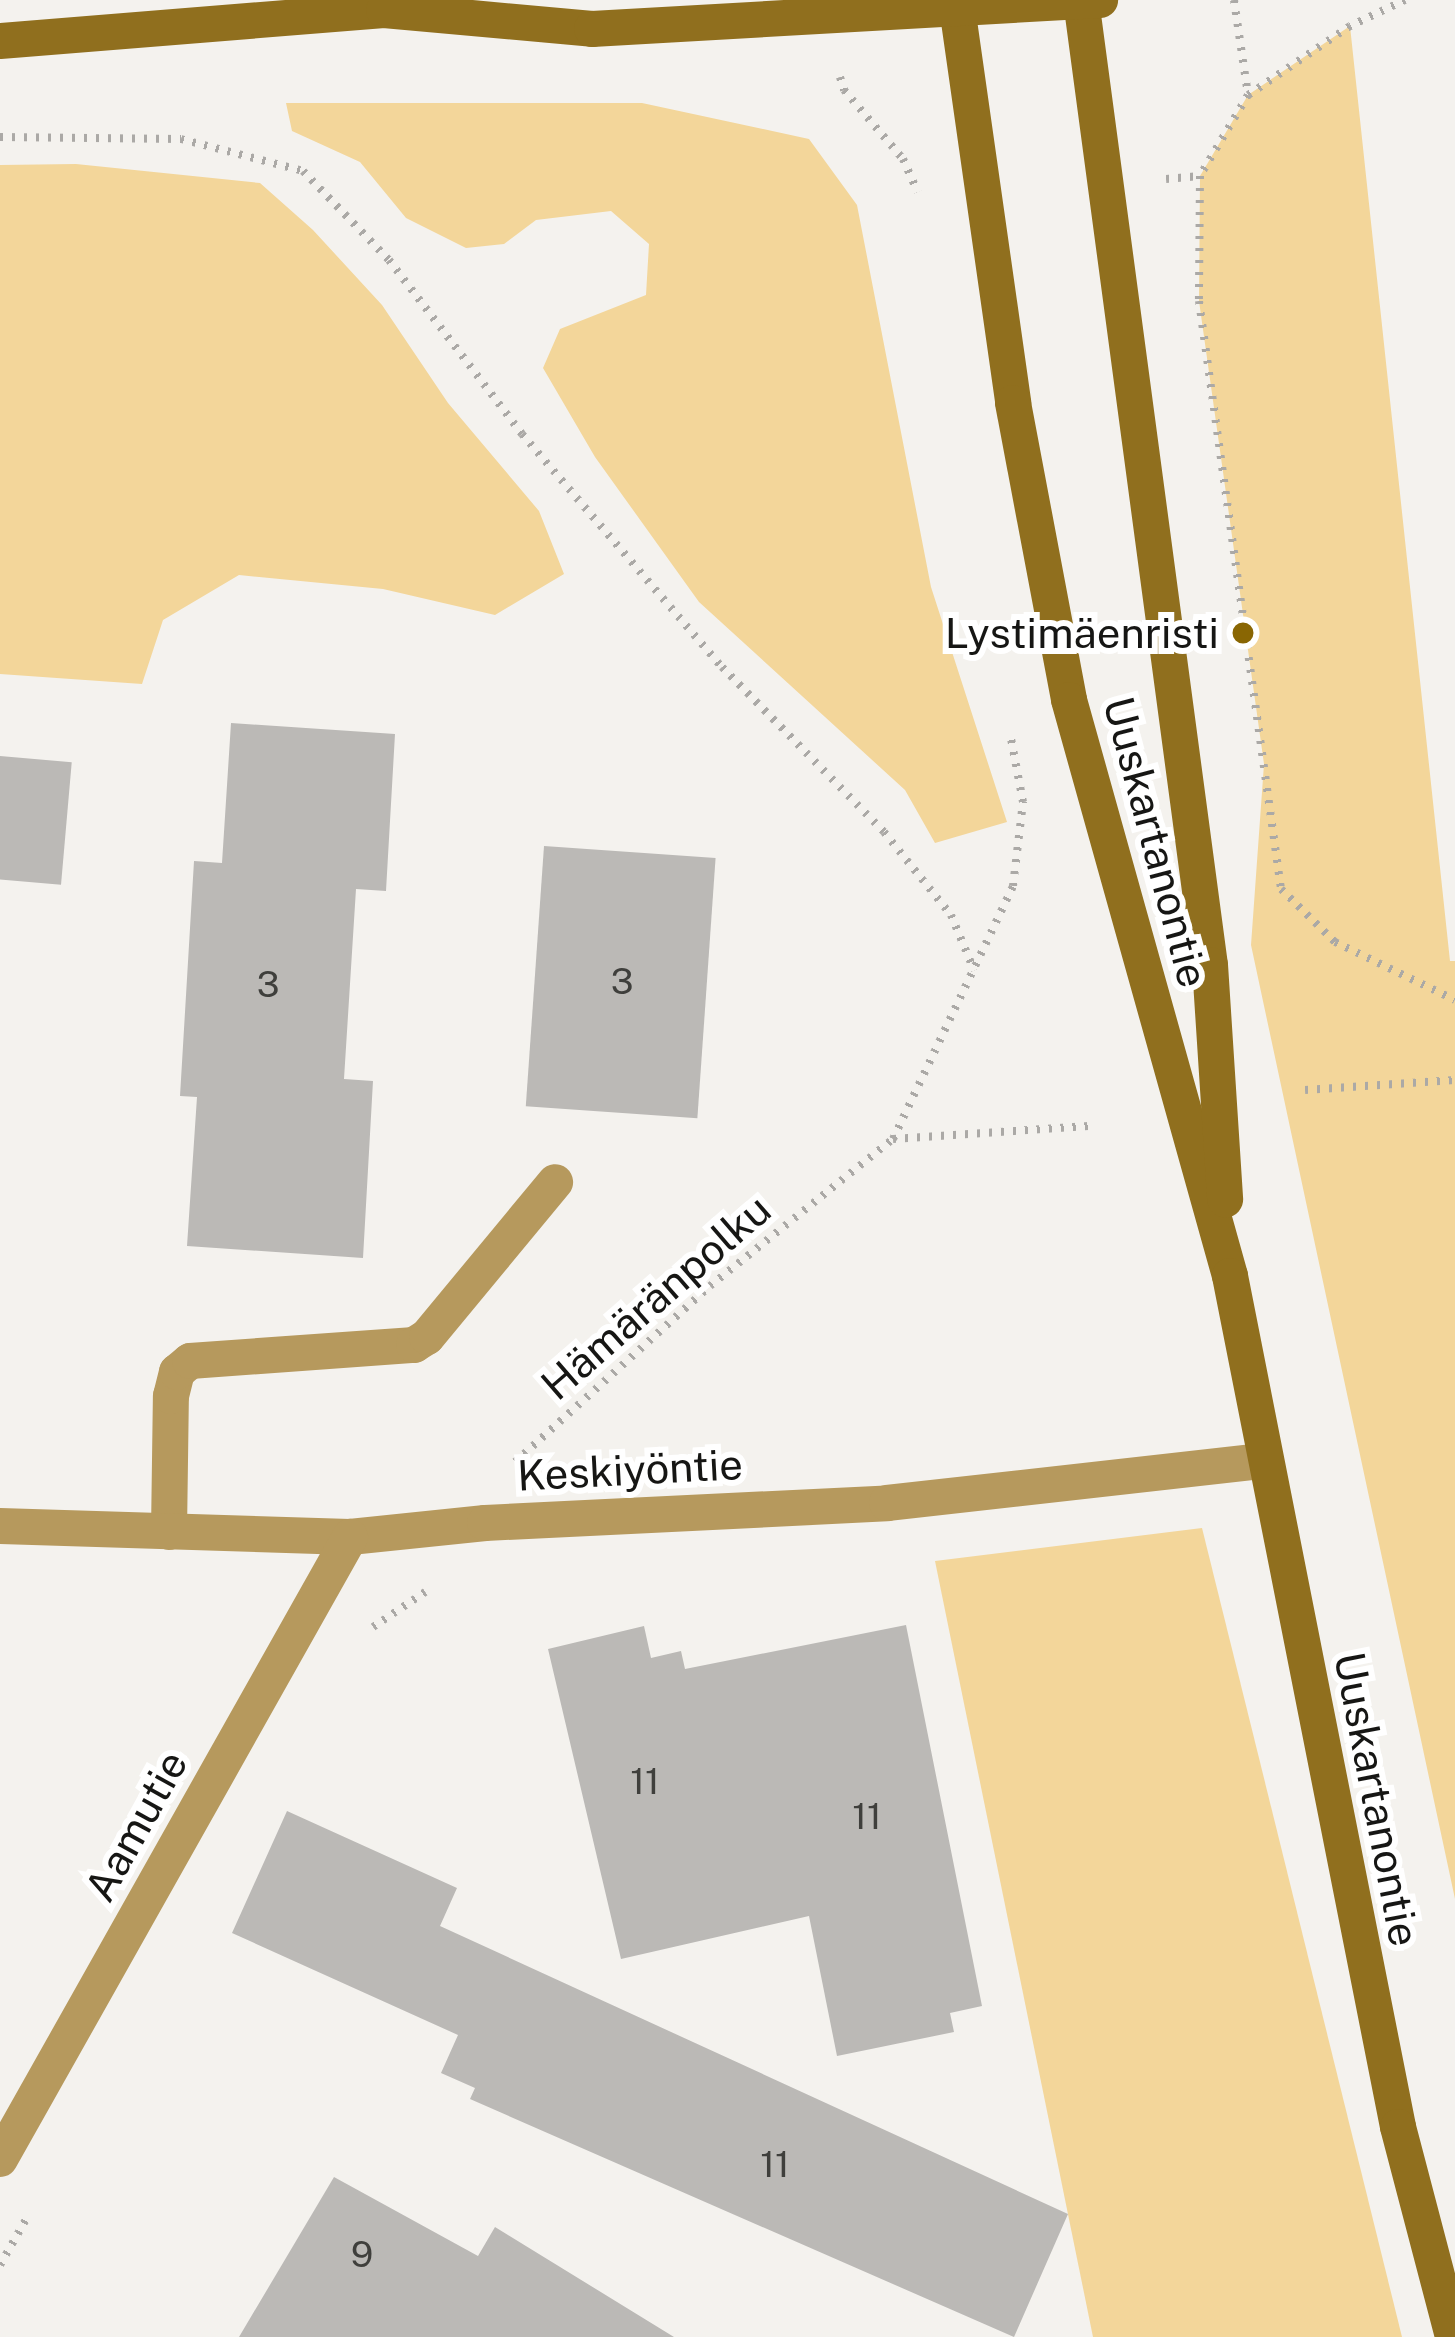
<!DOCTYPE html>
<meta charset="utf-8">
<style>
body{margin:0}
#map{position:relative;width:1455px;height:2337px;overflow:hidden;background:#f4f2ee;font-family:"Public Sans",sans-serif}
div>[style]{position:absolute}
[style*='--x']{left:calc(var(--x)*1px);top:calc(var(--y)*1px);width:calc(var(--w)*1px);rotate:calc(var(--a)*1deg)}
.green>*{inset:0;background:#f3d69a}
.building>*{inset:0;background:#bbb9b6;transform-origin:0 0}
.path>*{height:8px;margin-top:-4px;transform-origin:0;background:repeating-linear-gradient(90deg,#aba9a6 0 3px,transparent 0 12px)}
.lane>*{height:36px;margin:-18px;padding:0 18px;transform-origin:18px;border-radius:18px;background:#b6995d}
.street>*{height:36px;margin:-18px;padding:0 18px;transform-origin:18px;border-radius:18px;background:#b6995d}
.secondary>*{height:36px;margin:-18px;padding:0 18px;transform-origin:18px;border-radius:18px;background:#906f1e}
.dots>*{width:33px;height:33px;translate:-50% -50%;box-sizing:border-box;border:6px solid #fff;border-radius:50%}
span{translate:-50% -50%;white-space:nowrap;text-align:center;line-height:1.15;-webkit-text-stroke:12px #fff;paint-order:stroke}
.number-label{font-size:36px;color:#3f3f3c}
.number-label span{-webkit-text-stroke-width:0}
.poi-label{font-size:42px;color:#161614}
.right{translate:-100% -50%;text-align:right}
.street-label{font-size:42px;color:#161614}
</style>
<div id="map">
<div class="green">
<div style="clip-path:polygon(1350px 26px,1450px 961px,1455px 961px,1455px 1899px,1251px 945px,1264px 764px,1199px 301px,1200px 176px,1248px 95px)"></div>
<div style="clip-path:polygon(286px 103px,642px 103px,809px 139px,857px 205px,931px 587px,1007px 822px,935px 843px,905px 790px,699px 602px,595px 457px,543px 368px,560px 329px,646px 295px,649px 244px,611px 211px,536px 220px,504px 244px,466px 248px,406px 218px,360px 162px,292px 131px)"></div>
<div style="clip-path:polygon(76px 164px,260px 183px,313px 230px,382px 305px,448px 403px,539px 511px,564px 574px,495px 615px,383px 589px,239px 575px,163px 620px,142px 684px,0 674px,0 165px)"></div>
<div style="clip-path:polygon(1202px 1528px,1258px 1754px,1402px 2337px,1093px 2337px,935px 1561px)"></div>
</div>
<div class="building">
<div style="clip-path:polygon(231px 723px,395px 734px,386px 891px,356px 889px,344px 1079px,373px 1081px,363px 1258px,187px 1246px,197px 1097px,180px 1096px,194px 861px,222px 863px)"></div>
<div style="left:0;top:756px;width:72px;height:123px;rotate:5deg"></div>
<div style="left:544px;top:846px;width:172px;height:261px;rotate:4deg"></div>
<div style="clip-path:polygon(906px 1625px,982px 2006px,950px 2013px,954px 2032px,837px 2056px,809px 1916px,621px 1959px,548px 1649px,644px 1626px,651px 1658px,681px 1651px,685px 1669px)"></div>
<div style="clip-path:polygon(287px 1811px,457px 1888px,440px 1926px,1068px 2214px,1014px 2337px,470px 2099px,475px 2088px,441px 2073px,458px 2035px,232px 1933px)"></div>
<div style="clip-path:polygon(334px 2177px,478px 2256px,495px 2227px,674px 2337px,239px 2337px)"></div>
</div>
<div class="path">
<div style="--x:1234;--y:0;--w:96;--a:81.6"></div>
<div style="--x:1405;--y:0;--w:61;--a:154.7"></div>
<div style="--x:1350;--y:26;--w:123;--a:145.9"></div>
<div style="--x:1248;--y:95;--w:94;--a:120.7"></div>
<div style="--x:1200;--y:176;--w:125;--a:90.5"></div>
<div style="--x:1199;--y:301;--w:594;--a:82.06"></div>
<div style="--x:1281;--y:889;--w:76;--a:44.5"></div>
<div style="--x:1335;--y:942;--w:133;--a:25.8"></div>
<div style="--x:840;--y:77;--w:14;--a:73"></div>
<div style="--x:844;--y:90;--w:91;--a:49.5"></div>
<div style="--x:903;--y:159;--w:36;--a:66"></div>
<div style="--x:0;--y:137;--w:181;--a:0.6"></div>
<div style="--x:181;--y:139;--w:126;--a:14.7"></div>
<div style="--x:303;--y:171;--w:124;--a:46"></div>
<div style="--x:389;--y:260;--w:219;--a:52.6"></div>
<div style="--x:522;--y:434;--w:307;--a:49.4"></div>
<div style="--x:722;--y:667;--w:231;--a:45.5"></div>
<div style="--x:884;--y:832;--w:107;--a:51.1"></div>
<div style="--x:951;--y:915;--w:60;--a:67.3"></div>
<div style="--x:1166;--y:179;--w:34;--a:-5"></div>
<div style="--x:1305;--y:1090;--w:150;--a:-3.8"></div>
<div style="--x:893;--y:1139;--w:196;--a:-3.8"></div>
<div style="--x:515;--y:1462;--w:263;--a:-42.1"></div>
<div style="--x:710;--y:1286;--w:235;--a:-38.8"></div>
<div style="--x:893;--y:1139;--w:280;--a:-64.6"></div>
<div style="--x:1013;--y:886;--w:85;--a:-83.2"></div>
<div style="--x:1023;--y:802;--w:70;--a:-100.7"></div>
<div style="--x:373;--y:1627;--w:63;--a:-33.9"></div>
<div style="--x:0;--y:2265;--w:59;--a:-60.4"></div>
</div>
<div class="lane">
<div style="--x:169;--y:1532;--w:136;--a:-89.2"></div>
<div style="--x:171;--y:1396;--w:25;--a:-76"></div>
<div style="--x:177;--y:1372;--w:17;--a:-40"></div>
<div style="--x:190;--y:1361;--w:225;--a:-4.1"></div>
<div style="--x:414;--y:1345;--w:15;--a:-32"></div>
<div style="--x:427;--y:1337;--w:201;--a:-50.4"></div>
</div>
<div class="street">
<div style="--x:0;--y:1526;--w:350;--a:1.8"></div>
<div style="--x:350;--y:1537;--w:136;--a:-5.9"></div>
<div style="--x:485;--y:1523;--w:402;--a:-2.8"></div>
<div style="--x:887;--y:1503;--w:378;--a:-6.4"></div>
<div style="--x:0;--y:2159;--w:714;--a:-60.63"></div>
</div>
<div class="secondary">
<div style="--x:956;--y:0;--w:407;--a:81.9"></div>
<div style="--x:1013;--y:403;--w:302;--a:79.3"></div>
<div style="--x:1069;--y:700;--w:598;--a:74.38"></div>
<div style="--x:1230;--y:1276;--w:867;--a:78.83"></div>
<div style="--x:1398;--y:2127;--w:217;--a:75.3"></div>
<div style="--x:1081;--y:0;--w:974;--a:82.39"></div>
<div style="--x:1210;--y:965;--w:235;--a:86.3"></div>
<div style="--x:0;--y:41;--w:385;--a:-4.6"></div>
<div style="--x:384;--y:10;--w:209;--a:5.2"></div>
<div style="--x:592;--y:29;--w:509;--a:-3.27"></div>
</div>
<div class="dots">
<div style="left:1243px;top:633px;background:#896603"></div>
</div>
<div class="number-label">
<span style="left:622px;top:982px">3</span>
<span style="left:268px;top:985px">3</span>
<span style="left:645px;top:1782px">11</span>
<span style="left:867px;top:1817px">11</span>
<span style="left:775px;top:2165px">11</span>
<span style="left:362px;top:2255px">9</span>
</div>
<div class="poi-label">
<span class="right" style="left:1219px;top:633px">Lystimäenristi</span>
</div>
<div class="street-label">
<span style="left:1156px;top:842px;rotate:75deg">Uuskartanontie</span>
<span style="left:656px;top:1297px;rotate:-41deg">Hämäränpolku</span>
<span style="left:630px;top:1470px;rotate:-3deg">Keskiyöntie</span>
<span style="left:1377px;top:1799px;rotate:79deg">Uuskartanontie</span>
<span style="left:136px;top:1826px;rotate:-61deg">Aamutie</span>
</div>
</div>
